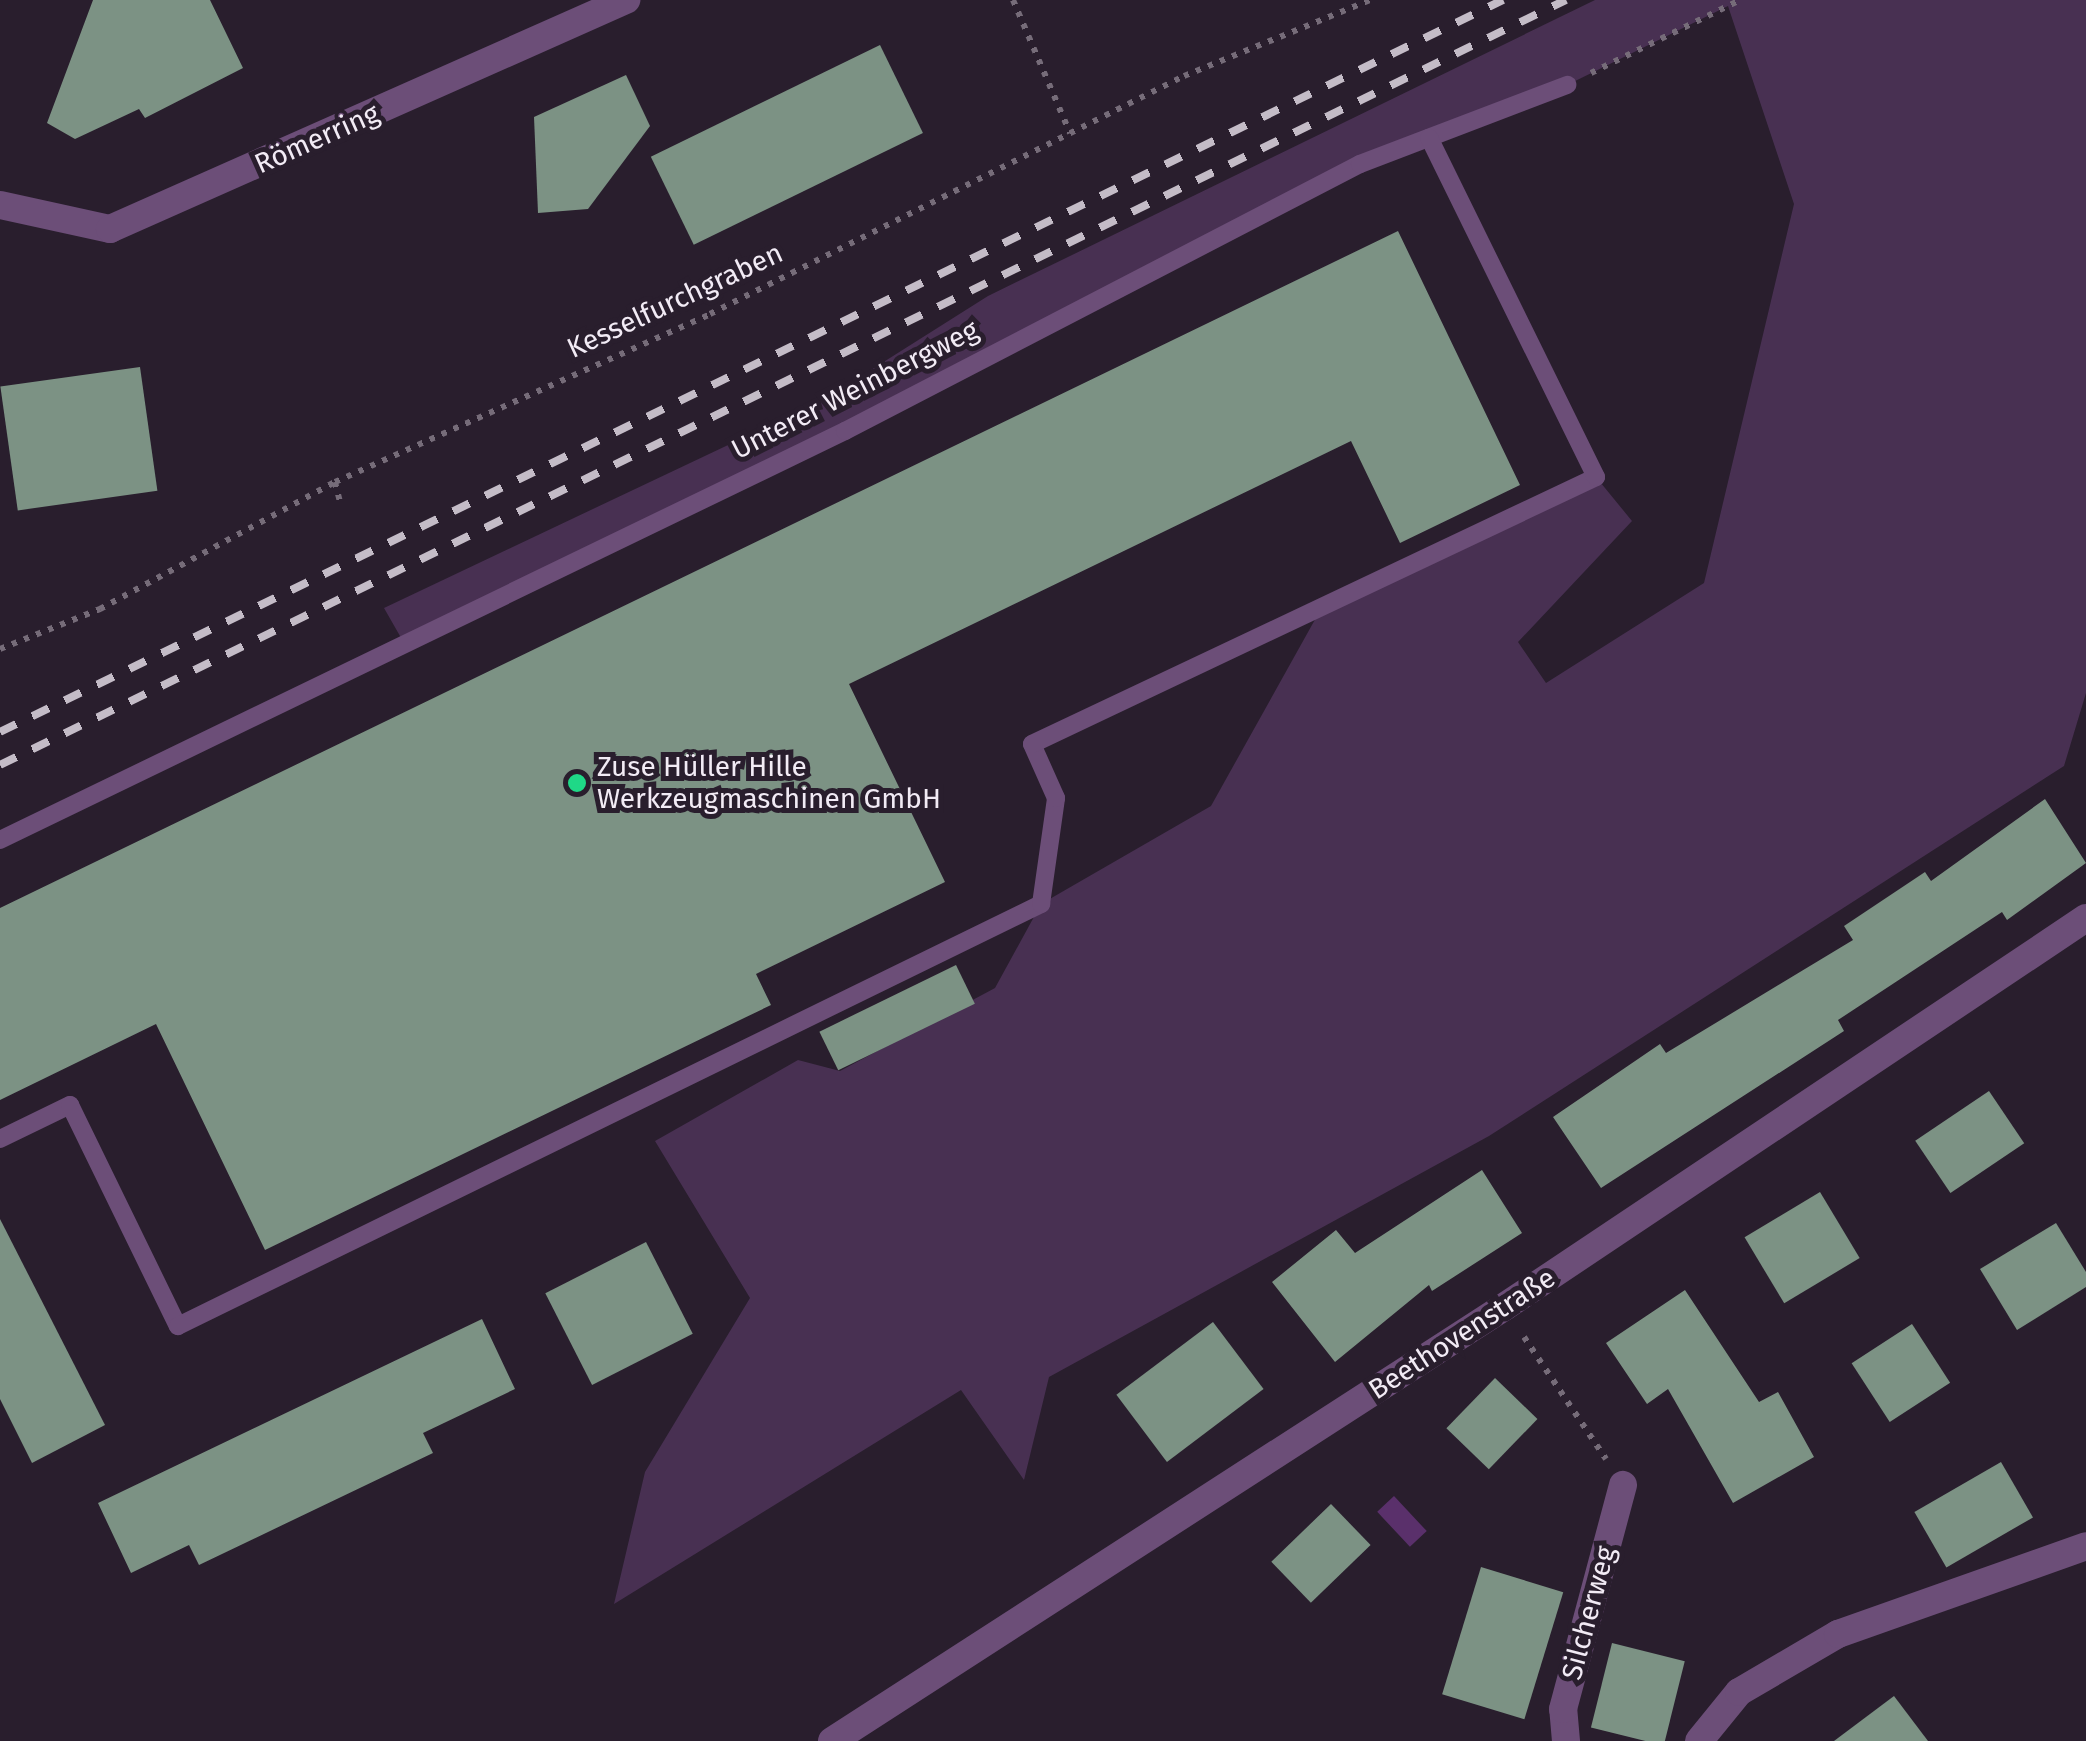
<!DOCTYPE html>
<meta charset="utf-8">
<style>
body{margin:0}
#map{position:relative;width:2086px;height:1741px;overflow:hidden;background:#291e2d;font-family:"Fira Sans",sans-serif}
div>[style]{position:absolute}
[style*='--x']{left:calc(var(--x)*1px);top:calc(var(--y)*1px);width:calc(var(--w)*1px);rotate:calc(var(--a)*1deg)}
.green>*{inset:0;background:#483052}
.water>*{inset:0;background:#5a306b;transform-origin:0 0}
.building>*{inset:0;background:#7c9284;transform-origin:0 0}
.path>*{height:6px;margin-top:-3px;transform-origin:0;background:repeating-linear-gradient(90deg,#766c79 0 5px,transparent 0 13px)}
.service>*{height:18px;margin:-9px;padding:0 9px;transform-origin:9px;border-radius:9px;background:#6c4e78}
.minor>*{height:28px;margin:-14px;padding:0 14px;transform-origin:14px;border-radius:14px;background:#6c4e78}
.rail>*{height:8px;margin-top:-4px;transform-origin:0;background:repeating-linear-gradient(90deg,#c4bcc7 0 18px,transparent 0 36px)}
.dots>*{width:28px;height:28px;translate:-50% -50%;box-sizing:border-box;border:5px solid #291e2d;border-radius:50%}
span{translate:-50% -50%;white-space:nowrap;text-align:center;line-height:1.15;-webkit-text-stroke:10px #291e2d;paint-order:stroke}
.street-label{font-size:28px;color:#f2ebf5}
.poi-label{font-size:28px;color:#f2ebf5}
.left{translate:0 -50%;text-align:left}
</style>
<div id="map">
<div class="green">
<div style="clip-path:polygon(1595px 0,2086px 0,2086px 693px,2064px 766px,1489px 1136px,1049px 1377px,1024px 1480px,961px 1390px,614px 1604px,645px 1472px,750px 1298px,655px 1141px,798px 1060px,840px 1071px,995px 988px,1041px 904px,1211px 806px,1322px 607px,1596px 477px,1632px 521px,1518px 642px,1546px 683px,1704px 583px,1794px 204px,1728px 6px,1567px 85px,1360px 164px,404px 643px,384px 608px,825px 399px,988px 296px)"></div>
</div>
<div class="water">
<div style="left:1394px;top:1496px;width:48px;height:23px;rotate:47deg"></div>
</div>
<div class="building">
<div style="clip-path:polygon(93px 0,210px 0,243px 68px,145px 118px,139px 109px,75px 139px,47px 123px)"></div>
<div style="left:880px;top:45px;width:98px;height:255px;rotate:64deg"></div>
<div style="clip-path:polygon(626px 75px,650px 126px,588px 209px,538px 213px,534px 117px)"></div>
<div style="clip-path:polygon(1398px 231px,1520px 485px,1400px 543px,1351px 441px,849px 684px,945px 882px,756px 974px,771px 1005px,265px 1250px,156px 1024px,0 1100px,0 908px)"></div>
<div style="left:140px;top:367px;width:125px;height:141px;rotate:82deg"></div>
<div style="clip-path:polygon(2045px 799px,2086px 863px,2007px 920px,2002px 912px,1838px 1020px,1844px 1031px,1601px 1188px,1553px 1117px,1660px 1044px,1666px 1053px,1853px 940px,1844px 926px,1925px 872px,1931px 881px)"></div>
<div style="left:956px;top:965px;width:43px;height:152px;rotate:64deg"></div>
<div style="left:1989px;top:1091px;width:63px;height:89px;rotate:56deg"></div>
<div style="clip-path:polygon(1482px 1170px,1522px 1233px,1432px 1291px,1429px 1285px,1335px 1362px,1272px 1282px,1336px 1230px,1355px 1253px)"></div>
<div style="left:1820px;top:1192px;width:77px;height:88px;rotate:59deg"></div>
<div style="clip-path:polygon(0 1219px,105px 1425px,32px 1463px,0 1399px)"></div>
<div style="clip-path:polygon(2056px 1223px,2086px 1272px,2086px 1287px,2017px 1330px,1980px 1269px)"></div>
<div style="left:646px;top:1242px;width:103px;height:113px;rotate:63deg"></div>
<div style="clip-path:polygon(1685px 1290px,1759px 1402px,1778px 1392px,1814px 1457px,1733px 1503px,1668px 1389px,1647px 1404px,1606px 1343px)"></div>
<div style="clip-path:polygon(482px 1319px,515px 1389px,423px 1433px,433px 1453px,199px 1565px,189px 1545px,131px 1573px,98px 1503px)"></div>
<div style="left:1213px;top:1322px;width:84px;height:121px;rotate:53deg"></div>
<div style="left:1912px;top:1324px;width:70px;height:72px;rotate:57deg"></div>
<div style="left:1495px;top:1378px;width:59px;height:70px;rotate:44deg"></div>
<div style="left:2001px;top:1462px;width:64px;height:100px;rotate:60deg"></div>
<div style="left:1331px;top:1504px;width:57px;height:83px;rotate:46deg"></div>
<div style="left:1481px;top:1567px;width:86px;height:133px;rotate:17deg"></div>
<div style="left:1612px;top:1643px;width:75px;height:87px;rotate:14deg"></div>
<div style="clip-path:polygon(1894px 1696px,1928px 1741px,1834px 1741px)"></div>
</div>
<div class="path">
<div style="--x:1013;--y:0;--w:145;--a:66.8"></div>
<div style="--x:1591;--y:73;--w:166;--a:-26.1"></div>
<div style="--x:335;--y:482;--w:21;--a:76"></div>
<div style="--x:0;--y:649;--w:108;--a:-21.8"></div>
<div style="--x:100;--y:609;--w:267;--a:-28.4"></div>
<div style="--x:335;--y:482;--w:411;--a:-24.1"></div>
<div style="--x:710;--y:314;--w:530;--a:-26.66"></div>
<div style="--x:1184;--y:76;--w:201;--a:-22.2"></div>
<div style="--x:1524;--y:1337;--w:147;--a:56.1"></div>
</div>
<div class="service">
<div style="--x:0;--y:840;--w:939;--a:-25.83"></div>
<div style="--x:845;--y:431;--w:580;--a:-27.4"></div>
<div style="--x:1360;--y:164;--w:222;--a:-20.9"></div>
<div style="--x:0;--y:1139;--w:78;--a:-25.9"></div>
<div style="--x:70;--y:1105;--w:246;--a:64"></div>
<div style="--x:178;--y:1326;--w:961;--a:-26.06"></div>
<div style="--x:1041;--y:904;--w:107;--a:-81.9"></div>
<div style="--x:1056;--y:798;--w:59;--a:-114"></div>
<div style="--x:1032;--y:744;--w:624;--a:-25.33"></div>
<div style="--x:1596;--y:477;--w:378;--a:-116.2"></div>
</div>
<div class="minor">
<div style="--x:0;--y:205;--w:113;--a:12.3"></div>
<div style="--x:110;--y:229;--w:565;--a:-23.93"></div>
<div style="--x:832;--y:1741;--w:800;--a:-32.86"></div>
<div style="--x:1504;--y:1307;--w:700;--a:-33.76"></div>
<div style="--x:1566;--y:1741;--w:32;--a:-95"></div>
<div style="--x:1563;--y:1709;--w:232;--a:-75"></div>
<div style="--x:1699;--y:1741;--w:63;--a:-50.8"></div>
<div style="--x:1739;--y:1692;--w:115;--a:-30.4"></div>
<div style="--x:1838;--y:1634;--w:263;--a:-19.5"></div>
</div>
<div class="rail">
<div style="--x:0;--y:732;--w:1672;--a:-25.97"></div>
<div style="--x:0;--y:765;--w:1743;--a:-26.04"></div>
</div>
<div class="dots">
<div style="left:577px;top:783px;background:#1fd887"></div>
</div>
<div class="street-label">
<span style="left:317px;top:139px;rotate:-24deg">Römerring</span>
<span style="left:675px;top:301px;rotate:-25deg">Kesselfurchgraben</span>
<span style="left:855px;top:390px;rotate:-27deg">Unterer Weinbergweg</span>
<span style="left:1462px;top:1334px;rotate:-33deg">Beethovenstraße</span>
<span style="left:1589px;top:1613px;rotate:-75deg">Silcherweg</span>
</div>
<div class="poi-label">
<span class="left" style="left:597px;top:783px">Zuse Hüller Hille<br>Werkzeugmaschinen GmbH</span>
</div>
</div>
